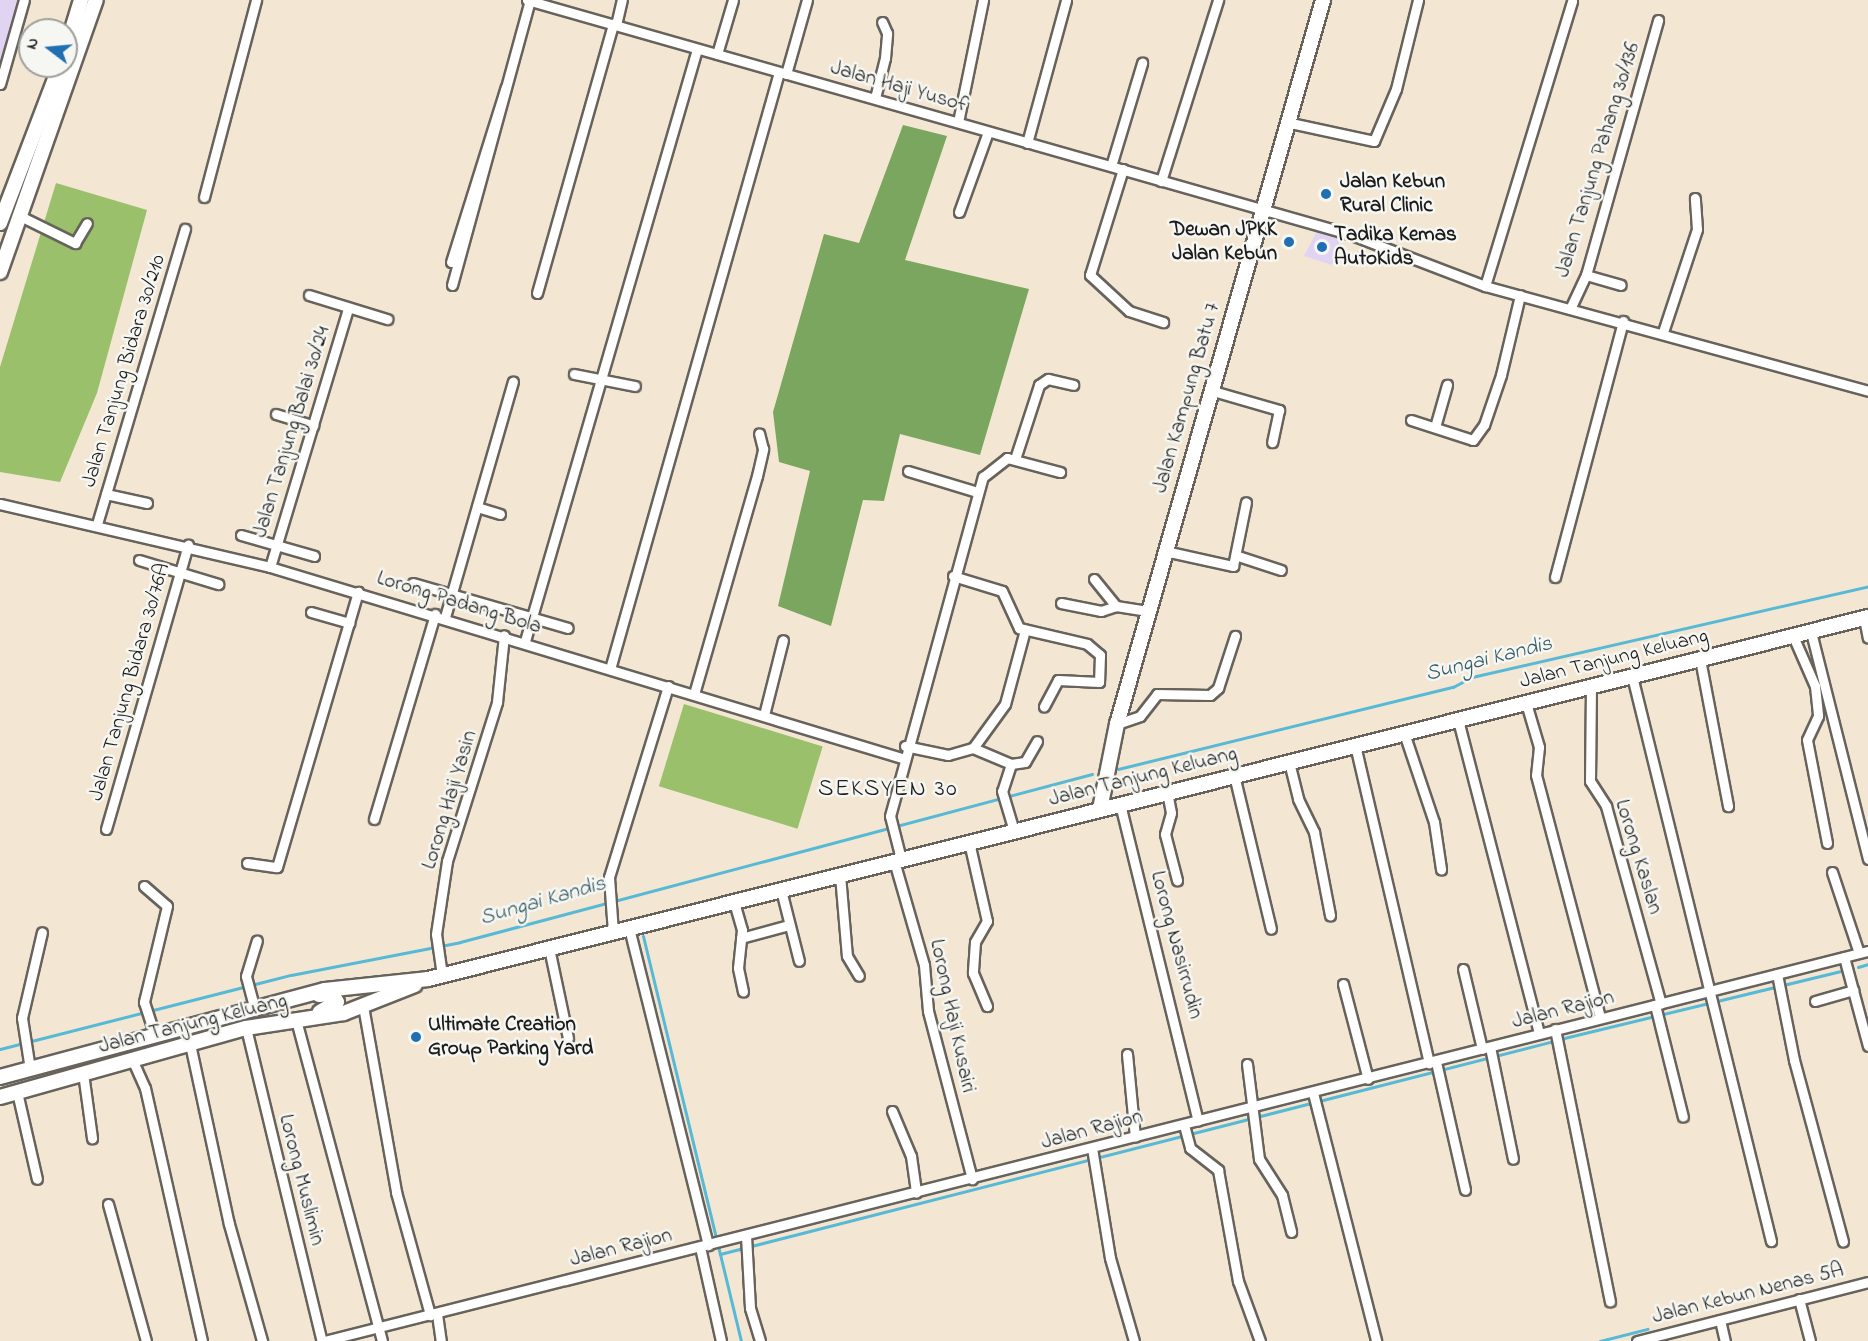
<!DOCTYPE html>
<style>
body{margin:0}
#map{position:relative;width:1868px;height:1341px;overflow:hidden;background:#f3e7d3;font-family:"Indie Flower",sans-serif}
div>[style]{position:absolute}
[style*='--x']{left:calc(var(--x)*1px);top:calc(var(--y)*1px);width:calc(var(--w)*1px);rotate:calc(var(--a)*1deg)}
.built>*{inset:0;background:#e1d4f3}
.green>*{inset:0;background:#9ac06b;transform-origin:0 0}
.forest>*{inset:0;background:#7ba65f}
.stream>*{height:3px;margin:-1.5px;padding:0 1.5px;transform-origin:1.5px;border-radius:1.5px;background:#57b9d5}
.roads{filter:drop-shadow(2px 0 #67635c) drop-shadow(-2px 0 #67635c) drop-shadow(0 2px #67635c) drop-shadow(0 -2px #67635c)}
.street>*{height:9px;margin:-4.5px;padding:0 4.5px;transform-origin:4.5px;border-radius:4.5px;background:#fff}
.secondary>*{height:14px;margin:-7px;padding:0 7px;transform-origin:7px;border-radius:7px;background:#fff}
.dots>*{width:16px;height:16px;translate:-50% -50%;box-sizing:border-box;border:3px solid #f6f6f2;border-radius:50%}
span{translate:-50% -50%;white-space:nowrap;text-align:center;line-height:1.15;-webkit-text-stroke:5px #f6f6f2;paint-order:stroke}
.street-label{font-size:21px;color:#1c1c1c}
.poi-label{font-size:21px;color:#1c1c1c;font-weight:700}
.left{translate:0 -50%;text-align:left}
.right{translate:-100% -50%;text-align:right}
.water-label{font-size:22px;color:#345b66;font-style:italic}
.quarter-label{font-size:24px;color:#1c1c1c;letter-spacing:1.5px}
.north{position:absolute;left:18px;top:18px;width:60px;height:60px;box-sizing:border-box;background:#f6f6f2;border:2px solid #9f9f9c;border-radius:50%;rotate:286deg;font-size:16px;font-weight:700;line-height:24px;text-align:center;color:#1c1c1c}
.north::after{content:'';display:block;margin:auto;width:21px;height:27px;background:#1f6fb2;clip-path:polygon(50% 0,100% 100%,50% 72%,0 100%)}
</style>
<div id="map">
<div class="built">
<div style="clip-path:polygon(0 0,21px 0,0 72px)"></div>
<div style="clip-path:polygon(1317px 231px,1341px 238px,1332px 265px,1304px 256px)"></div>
</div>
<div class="green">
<div style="clip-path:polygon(56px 183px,147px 210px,97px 393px,60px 482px,0 472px,0 367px)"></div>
<div style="left:684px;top:704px;width:145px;height:86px;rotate:17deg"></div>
</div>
<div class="forest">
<div style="clip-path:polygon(903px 125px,947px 136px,905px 260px,1029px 289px,980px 455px,900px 434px,884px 501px,863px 500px,831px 626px,778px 606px,810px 471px,779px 462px,773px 412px,824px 234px,859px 243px)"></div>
</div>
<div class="stream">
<div style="--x:1118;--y:769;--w:345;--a:-13.8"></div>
<div style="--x:1453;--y:687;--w:21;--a:-28"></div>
<div style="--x:1472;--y:677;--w:406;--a:-12.9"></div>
<div style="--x:643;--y:936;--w:327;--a:76.4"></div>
<div style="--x:1858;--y:967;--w:10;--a:-17"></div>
<div style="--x:1560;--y:1039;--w:289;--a:-13.6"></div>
<div style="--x:0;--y:1049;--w:300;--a:-14.3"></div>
<div style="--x:291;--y:975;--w:172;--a:-11"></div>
<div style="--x:460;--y:942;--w:654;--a:-14.89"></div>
<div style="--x:741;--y:1341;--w:89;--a:-103.6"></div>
<div style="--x:720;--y:1254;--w:861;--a:-14.33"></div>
<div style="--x:1600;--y:1341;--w:49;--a:-14.3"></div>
</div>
<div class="roads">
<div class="street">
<div style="--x:527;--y:0;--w:855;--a:15.89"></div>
<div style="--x:1349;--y:234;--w:146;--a:20.9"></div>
<div style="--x:1485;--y:286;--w:397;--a:15.3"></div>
<div style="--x:616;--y:25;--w:26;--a:-77"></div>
<div style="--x:717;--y:54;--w:56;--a:-73.5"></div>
<div style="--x:786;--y:74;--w:77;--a:-74.2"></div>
<div style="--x:0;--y:84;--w:87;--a:-74.1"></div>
<div style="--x:875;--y:98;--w:41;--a:-76"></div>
<div style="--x:885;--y:58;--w:25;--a:-85"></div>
<div style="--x:887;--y:33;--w:12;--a:-114"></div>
<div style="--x:958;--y:122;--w:125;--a:-78.4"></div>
<div style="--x:1286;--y:122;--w:90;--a:12.2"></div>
<div style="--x:1374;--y:141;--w:56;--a:-67.1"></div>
<div style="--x:1396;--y:89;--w:92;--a:-76.1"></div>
<div style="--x:1027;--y:143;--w:148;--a:-74.7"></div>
<div style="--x:1111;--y:166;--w:108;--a:-73.2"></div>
<div style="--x:1123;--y:169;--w:111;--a:107.3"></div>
<div style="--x:1090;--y:275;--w:53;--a:42.7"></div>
<div style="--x:1129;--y:311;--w:36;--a:18"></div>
<div style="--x:1161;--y:181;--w:190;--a:-72.5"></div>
<div style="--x:204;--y:197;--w:204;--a:-75.2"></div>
<div style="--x:959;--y:212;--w:85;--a:-70.1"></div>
<div style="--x:18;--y:215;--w:64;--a:26.2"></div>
<div style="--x:75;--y:243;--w:23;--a:-59"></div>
<div style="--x:451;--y:262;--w:183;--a:-72.6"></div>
<div style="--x:1586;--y:275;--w:36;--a:16"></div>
<div style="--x:452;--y:285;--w:295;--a:-74.7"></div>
<div style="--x:1485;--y:286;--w:298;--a:-73"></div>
<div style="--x:537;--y:293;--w:280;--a:-74.2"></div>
<div style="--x:309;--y:295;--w:82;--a:17.1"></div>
<div style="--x:1570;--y:309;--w:38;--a:-65"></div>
<div style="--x:1586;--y:275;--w:265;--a:-74.2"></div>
<div style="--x:1663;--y:332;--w:108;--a:-71.7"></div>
<div style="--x:1697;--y:229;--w:31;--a:-94"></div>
<div style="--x:574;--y:374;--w:62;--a:11.1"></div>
<div style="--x:1213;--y:391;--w:69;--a:16.1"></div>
<div style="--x:1279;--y:410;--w:33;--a:102"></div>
<div style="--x:276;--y:414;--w:39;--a:17"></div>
<div style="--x:1411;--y:420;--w:65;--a:17.9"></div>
<div style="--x:1473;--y:440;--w:19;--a:-54"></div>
<div style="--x:1484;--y:425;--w:53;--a:-71.2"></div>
<div style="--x:1501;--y:375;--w:82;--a:-76.6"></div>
<div style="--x:1435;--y:427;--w:44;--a:-74.1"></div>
<div style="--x:1015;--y:459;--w:78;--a:-72"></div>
<div style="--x:1039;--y:385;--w:11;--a:-34"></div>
<div style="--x:1048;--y:379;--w:26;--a:13"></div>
<div style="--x:908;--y:471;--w:72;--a:16.9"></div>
<div style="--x:106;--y:494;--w:42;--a:12.4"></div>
<div style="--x:0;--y:504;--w:277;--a:13.1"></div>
<div style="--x:270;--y:567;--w:660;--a:16.82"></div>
<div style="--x:477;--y:507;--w:24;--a:17"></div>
<div style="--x:97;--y:524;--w:308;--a:-73.4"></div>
<div style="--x:241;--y:535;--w:76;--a:16"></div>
<div style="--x:1165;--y:551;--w:70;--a:12.4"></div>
<div style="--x:1233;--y:566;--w:65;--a:-78.5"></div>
<div style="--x:1238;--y:556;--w:45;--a:18"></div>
<div style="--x:139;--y:560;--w:83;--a:16.9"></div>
<div style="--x:270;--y:567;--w:270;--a:-73.2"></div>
<div style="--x:953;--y:576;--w:51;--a:17"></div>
<div style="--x:1002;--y:591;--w:41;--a:65.3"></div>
<div style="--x:1019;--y:628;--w:70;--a:13.2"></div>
<div style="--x:1087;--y:644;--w:17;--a:40"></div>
<div style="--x:1100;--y:655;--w:27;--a:92"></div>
<div style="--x:1099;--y:682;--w:41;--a:-177.2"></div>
<div style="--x:1058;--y:680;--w:30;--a:118"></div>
<div style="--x:1555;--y:577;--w:265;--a:-75.1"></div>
<div style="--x:1094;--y:579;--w:35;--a:51"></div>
<div style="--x:413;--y:583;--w:161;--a:16.2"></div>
<div style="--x:1061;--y:603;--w:41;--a:11.3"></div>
<div style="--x:1101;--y:611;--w:16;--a:-18"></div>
<div style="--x:1116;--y:606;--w:32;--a:9"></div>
<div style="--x:311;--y:612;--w:40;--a:16"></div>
<div style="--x:445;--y:617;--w:245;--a:-73.9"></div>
<div style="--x:1864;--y:618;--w:20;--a:79"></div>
<div style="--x:1811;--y:632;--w:234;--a:75.9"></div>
<div style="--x:1793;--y:636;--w:55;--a:66.3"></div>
<div style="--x:1815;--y:686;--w:30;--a:84"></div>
<div style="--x:1818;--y:716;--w:26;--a:115"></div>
<div style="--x:1807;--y:740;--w:105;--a:79"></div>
<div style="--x:525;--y:641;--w:616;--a:-73.8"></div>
<div style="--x:1700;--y:659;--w:150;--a:79.2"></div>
<div style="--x:610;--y:669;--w:620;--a:-74.19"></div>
<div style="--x:1632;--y:676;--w:582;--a:76.18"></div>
<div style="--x:1591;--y:686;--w:95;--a:90.6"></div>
<div style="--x:1590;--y:781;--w:30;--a:57"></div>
<div style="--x:1606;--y:806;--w:205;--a:74.5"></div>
<div style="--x:694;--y:694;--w:227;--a:-73.9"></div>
<div style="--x:757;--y:476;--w:28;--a:-77"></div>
<div style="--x:763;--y:449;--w:16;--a:-104"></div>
<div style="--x:1526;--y:703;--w:46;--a:73.5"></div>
<div style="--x:1539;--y:747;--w:28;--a:96"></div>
<div style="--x:1536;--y:775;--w:251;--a:75.2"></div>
<div style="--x:764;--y:715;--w:77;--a:-75.8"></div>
<div style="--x:1458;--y:720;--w:324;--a:75.5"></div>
<div style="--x:1117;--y:724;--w:24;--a:-19"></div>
<div style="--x:1140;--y:716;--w:28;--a:-52"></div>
<div style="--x:1157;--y:694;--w:53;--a:1.1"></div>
<div style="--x:1210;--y:695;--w:11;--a:-41"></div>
<div style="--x:1218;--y:688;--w:55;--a:-71.9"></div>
<div style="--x:1404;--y:733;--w:94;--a:71.4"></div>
<div style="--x:1434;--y:822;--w:48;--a:81.5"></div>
<div style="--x:1355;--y:745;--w:327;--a:76.9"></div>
<div style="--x:905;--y:746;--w:44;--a:11.8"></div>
<div style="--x:948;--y:755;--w:26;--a:-16"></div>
<div style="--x:973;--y:748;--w:54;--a:-54"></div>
<div style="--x:1005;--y:704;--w:77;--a:-74.9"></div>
<div style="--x:973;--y:748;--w:41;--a:22.8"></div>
<div style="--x:1011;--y:764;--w:28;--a:108"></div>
<div style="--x:1002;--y:791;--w:42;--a:73.3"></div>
<div style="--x:1289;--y:762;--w:38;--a:76"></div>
<div style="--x:1298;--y:799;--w:37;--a:64"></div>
<div style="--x:1314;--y:832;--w:85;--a:79.1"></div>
<div style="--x:1011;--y:764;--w:14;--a:-8"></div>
<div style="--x:1025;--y:762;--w:24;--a:-60"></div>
<div style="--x:1234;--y:775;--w:158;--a:76.5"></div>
<div style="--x:1167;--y:792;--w:21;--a:79"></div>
<div style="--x:1171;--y:813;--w:22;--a:106"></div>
<div style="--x:1165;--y:834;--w:48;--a:75.4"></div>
<div style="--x:1120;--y:804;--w:326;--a:76.2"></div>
<div style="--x:374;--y:819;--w:214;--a:-73.4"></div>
<div style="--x:106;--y:829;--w:296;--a:-73.9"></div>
<div style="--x:969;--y:842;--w:81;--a:77.2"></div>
<div style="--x:987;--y:921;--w:24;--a:120"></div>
<div style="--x:975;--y:942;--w:31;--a:94"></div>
<div style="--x:973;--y:973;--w:36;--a:67"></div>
<div style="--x:901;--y:859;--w:44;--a:-104.3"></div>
<div style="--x:890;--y:816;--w:352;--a:-74.7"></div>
<div style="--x:983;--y:477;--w:31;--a:-38"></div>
<div style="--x:1007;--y:458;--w:55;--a:14.8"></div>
<div style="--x:894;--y:861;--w:108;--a:73.9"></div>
<div style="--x:924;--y:965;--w:46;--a:85"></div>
<div style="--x:928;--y:1011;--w:174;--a:75.3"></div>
<div style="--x:247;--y:863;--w:30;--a:8"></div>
<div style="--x:277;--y:867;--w:287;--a:-73.6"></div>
<div style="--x:1832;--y:872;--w:85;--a:71.6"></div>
<div style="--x:840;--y:875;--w:81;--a:85.1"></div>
<div style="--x:847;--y:956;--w:23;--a:59"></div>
<div style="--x:144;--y:886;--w:30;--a:41"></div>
<div style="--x:167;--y:906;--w:99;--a:103.5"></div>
<div style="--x:144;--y:1002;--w:35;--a:72"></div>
<div style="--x:781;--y:890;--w:73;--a:75.8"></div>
<div style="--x:734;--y:902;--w:29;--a:74"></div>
<div style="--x:742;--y:930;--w:38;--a:96"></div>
<div style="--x:738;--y:968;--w:24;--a:78"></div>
<div style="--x:629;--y:928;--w:327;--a:76"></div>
<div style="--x:613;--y:932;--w:55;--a:-94.2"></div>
<div style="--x:609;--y:877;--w:200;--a:-72.8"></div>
<div style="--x:741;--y:938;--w:50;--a:-15.2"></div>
<div style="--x:549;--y:948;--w:92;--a:78.1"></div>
<div style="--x:1844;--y:957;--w:92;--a:74.9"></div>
<div style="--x:1463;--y:969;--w:82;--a:76.6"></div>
<div style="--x:1777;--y:974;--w:88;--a:78.8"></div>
<div style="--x:1794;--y:1060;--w:188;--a:74.9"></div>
<div style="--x:442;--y:975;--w:41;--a:-98.3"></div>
<div style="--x:436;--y:934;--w:74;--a:-81.4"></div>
<div style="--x:447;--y:861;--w:167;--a:-72.5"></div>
<div style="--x:497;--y:702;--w:67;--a:-84"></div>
<div style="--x:1343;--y:984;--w:98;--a:75.3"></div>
<div style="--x:1815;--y:1001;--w:40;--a:-16"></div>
<div style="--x:1655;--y:1005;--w:115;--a:76"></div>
<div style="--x:363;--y:1006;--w:189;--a:79.9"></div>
<div style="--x:396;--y:1192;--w:128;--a:74.5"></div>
<div style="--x:255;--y:1010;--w:35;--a:-105"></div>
<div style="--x:246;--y:976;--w:37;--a:-73"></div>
<div style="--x:296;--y:1020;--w:332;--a:75"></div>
<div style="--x:246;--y:1028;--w:322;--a:76.4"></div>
<div style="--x:1555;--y:1029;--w:278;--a:78.6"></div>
<div style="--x:190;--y:1044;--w:184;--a:77.8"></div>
<div style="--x:229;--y:1224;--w:122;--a:74.2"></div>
<div style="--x:1490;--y:1047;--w:114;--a:78.4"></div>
<div style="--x:1127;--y:1054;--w:83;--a:84.5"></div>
<div style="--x:132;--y:1059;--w:32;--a:66"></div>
<div style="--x:145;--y:1088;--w:259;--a:77.3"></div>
<div style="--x:1436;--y:1062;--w:131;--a:77.2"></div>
<div style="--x:1247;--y:1064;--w:96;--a:82.8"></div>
<div style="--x:1259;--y:1159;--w:43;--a:57.4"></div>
<div style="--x:1282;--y:1195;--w:38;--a:76"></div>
<div style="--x:30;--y:1069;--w:52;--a:-98.9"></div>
<div style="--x:22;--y:1018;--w:88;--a:-76.9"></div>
<div style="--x:83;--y:1073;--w:66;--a:82.1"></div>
<div style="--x:17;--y:1092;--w:89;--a:77.1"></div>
<div style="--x:1313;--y:1093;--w:256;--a:75.7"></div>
<div style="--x:892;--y:1111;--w:49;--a:67.1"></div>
<div style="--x:911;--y:1156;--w:37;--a:82"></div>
<div style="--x:1184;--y:1125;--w:24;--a:75"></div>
<div style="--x:1190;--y:1148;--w:36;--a:38"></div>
<div style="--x:1218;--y:1170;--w:113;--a:79.8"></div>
<div style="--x:1238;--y:1281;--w:64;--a:69.9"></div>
<div style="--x:1092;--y:1148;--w:111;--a:80.7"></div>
<div style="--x:1110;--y:1258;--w:86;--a:73.9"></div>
<div style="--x:108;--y:1204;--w:142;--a:74.5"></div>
<div style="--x:746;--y:1236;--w:72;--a:86.8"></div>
<div style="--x:750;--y:1308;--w:34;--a:73"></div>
<div style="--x:700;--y:1247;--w:96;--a:77.4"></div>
<div style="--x:1799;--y:1299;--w:43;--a:75.3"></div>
<div style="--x:437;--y:1314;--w:27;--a:82"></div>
<div style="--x:1720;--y:1320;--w:22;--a:77"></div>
<div style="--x:324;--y:1341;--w:1592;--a:-14.18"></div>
<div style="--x:1637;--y:1341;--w:238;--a:-14.3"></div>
</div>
<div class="secondary">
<div style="--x:66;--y:49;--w:51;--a:-73"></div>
<div style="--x:0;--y:223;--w:168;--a:-69.1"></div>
<div style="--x:0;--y:272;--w:288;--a:-70.6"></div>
<div style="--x:1100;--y:809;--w:87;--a:-78.7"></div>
<div style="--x:1117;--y:724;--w:753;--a:-74.12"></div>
<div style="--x:319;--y:995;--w:13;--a:-4"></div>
<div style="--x:332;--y:994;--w:9;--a:58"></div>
<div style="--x:337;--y:1002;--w:20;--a:150"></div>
<div style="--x:0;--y:1077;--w:336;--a:-15"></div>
<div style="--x:325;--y:990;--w:104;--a:-6.1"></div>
<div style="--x:428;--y:979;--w:1485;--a:-14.11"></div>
<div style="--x:0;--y:1097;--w:255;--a:-15.7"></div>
<div style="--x:246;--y:1028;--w:99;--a:-8.7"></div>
<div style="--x:344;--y:1013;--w:76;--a:-21.5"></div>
</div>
</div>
<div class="dots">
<div style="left:1326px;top:194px;background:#1f6fb2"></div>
<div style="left:1289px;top:242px;background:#1f6fb2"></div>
<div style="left:1322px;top:247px;background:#1f6fb2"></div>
<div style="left:416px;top:1037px;background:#1f6fb2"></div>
</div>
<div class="street-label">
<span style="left:899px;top:87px;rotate:16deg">Jalan Haji Yusof</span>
<span style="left:1598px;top:160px;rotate:-73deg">Jalan Tanjung Pahang 30/136</span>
<span style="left:124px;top:371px;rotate:-73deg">Jalan Tanjung Bidara 30/210</span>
<span style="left:1187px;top:398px;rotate:-74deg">Jalan Kampung Batu 7</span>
<span style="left:292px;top:432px;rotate:-73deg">Jalan Tanjung Balai 30/24</span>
<span style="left:459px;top:603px;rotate:17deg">Lorong Padang Bola</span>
<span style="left:1614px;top:659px;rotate:-14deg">Jalan Tanjung Keluang</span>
<span style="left:130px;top:682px;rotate:-74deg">Jalan Tanjung Bidara 30/76A</span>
<span style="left:1143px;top:777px;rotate:-14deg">Jalan Tanjung Keluang</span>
<span style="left:450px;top:800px;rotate:-73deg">Lorong Haji Yasin</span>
<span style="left:1638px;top:857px;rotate:73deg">Lorong Kaslan</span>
<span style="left:1176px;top:945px;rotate:75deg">Lorong Nasirrudin</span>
<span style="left:1563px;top:1010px;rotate:-14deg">Jalan Rajion</span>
<span style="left:952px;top:1016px;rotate:78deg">Lorong Haji Kusairi</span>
<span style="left:193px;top:1024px;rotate:-14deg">Jalan Tanjung Keluang</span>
<span style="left:1092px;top:1130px;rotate:-15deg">Jalan Rajion</span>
<span style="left:301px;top:1180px;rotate:76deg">Lorong Muslimin</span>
<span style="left:621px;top:1248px;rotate:-14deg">Jalan Rajion</span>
<span style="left:1748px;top:1294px;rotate:-14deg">Jalan Kebun Nenas 5A</span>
</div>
<div class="poi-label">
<span class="left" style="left:1340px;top:194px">Jalan Kebun<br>Rural Clinic</span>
<span class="right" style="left:1277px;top:242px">Dewan JPKK<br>Jalan Kebun</span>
<span class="left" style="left:1334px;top:247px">Tadika Kemas<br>AutoKids</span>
<span class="left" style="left:428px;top:1037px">Ultimate Creation<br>Group Parking Yard</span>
</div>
<div class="water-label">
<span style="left:1489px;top:660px;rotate:-14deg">Sungai Kandis</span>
<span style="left:543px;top:902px;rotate:-16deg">Sungai Kandis</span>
</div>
<div class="quarter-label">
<span style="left:888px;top:790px">SEKSYEN 30</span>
</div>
<div class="north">N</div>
</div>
